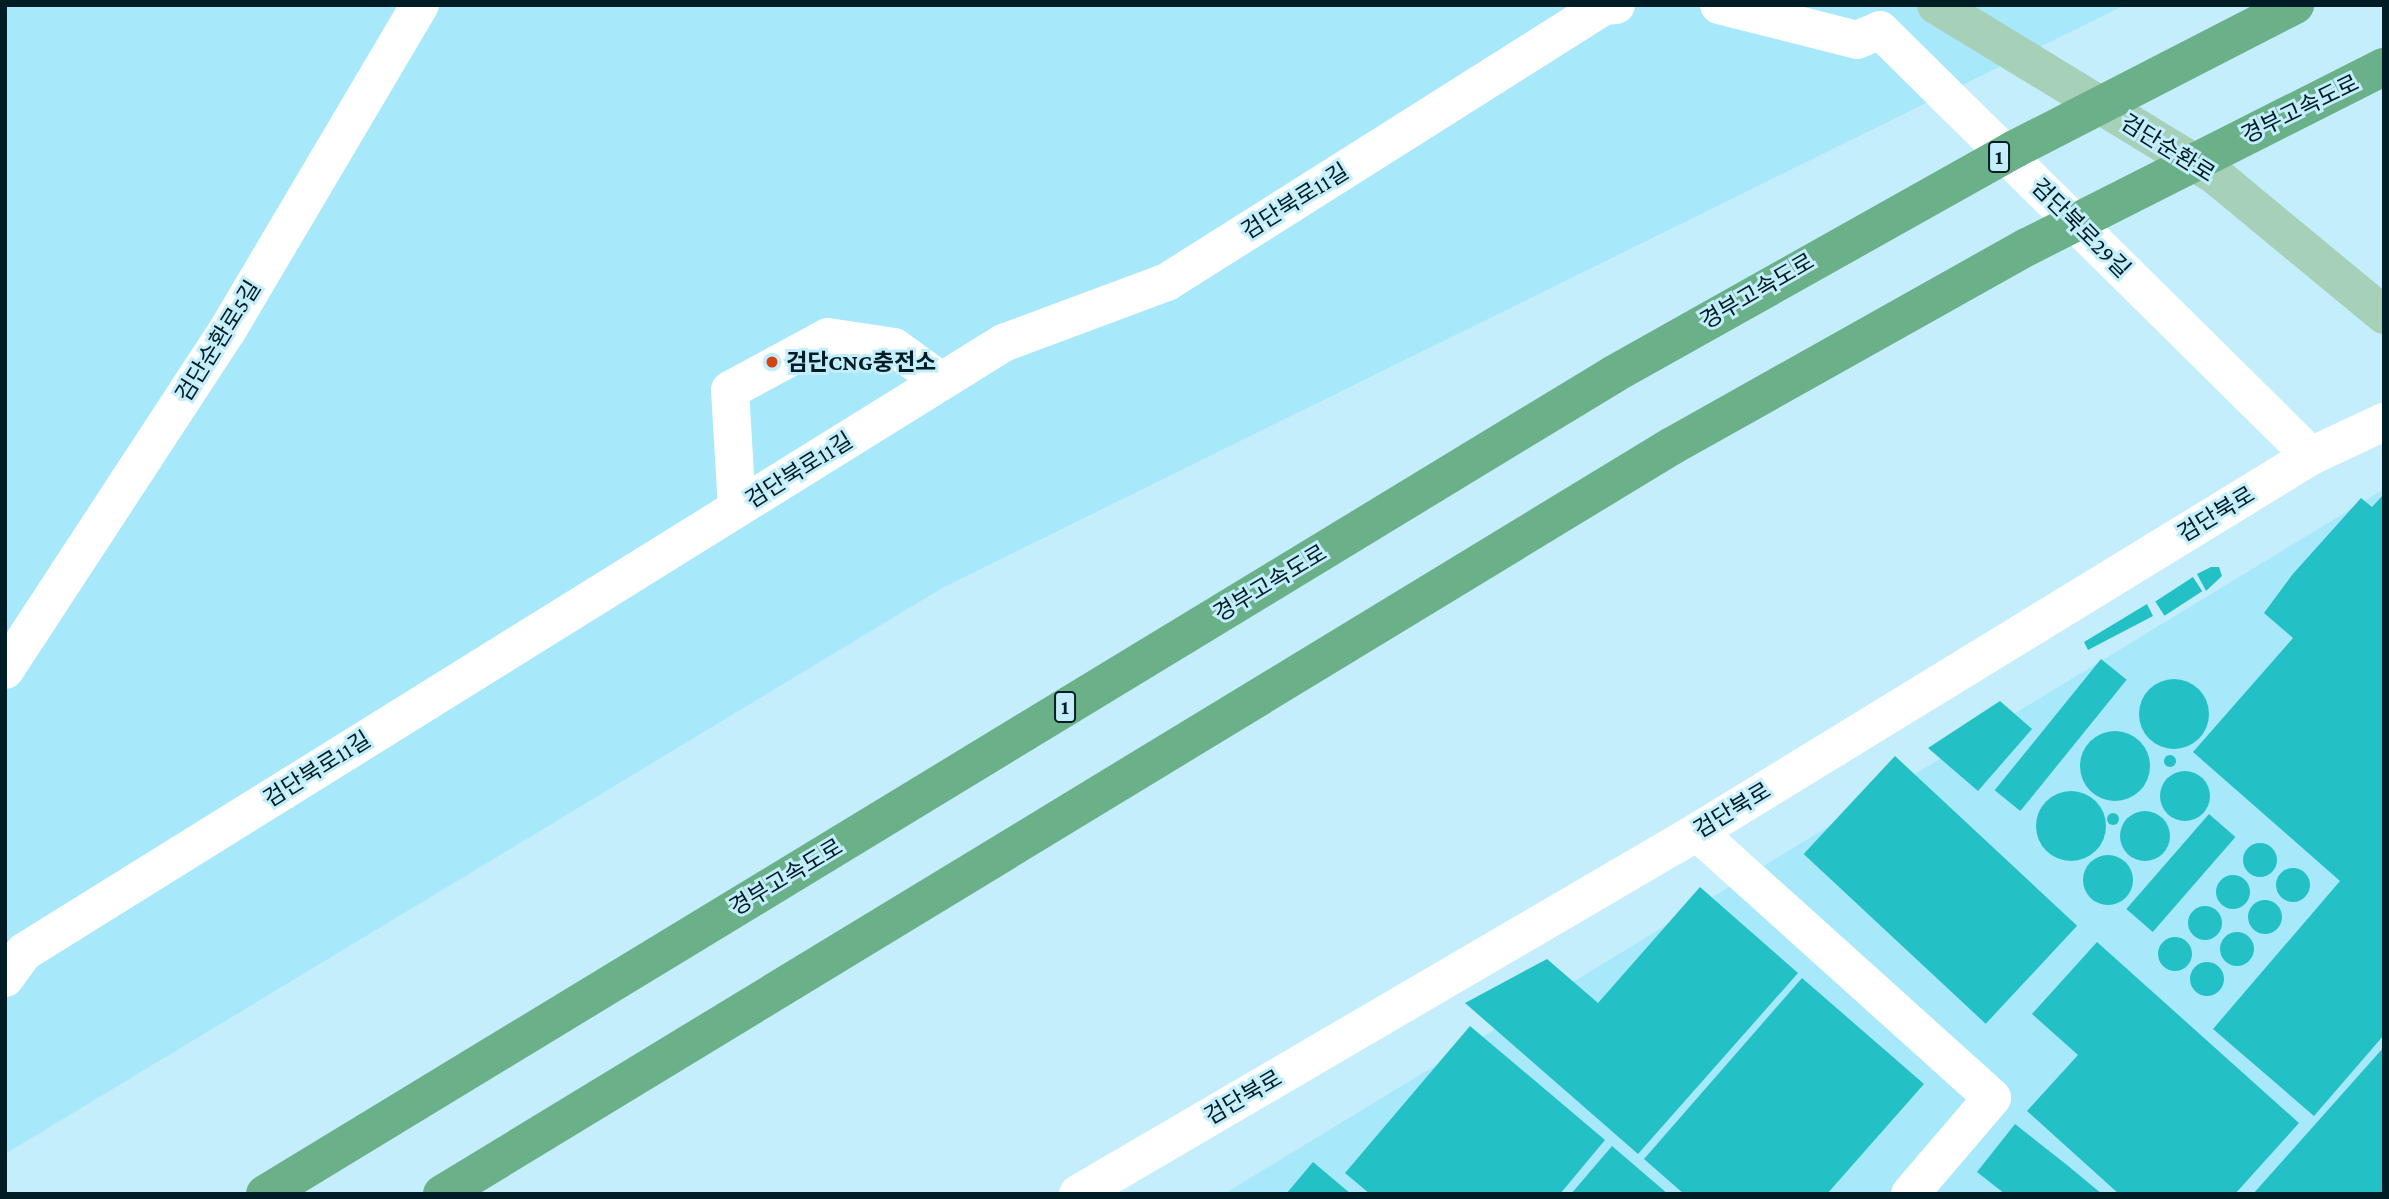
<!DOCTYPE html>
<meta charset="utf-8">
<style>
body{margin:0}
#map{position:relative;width:2389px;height:1199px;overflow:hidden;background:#c4eefb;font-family:"Crimson Pro","Noto Sans KR",serif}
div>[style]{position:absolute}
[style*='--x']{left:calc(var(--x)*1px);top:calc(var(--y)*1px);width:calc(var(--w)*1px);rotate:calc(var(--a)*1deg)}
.built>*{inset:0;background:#a7e8fb}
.building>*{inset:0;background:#23c1c6;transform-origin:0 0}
.round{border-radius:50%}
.minor>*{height:38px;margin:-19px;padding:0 19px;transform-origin:19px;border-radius:19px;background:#fff}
.major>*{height:38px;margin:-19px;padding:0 19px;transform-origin:19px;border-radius:19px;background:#a6d0b8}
.highway>*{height:38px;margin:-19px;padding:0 19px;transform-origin:19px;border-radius:19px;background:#6ab189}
.dots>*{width:19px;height:19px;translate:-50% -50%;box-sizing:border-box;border:4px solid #c4eefb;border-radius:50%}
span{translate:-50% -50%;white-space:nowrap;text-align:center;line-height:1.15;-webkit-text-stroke:6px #c4eefb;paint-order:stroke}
.shield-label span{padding:2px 5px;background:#c4eefb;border:2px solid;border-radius:5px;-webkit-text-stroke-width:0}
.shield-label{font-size:21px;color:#001c24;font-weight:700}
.street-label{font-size:23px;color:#001c24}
.poi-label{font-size:23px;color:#001c24;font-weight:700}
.left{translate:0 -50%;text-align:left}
.frame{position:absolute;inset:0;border:7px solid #001c24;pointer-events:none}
</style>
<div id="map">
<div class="built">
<div style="clip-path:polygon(5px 5px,2125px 5px,942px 588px,5px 1154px)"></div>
<div style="clip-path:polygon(2384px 489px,2384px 1194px,1224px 1194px)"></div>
</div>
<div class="building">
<div style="clip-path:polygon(2384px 494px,2384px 1035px,2314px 1116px,2213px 1029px,2340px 881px,2193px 752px,2293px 638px,2264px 613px,2292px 575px,2361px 498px,2372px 507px)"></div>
<div style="clip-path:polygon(2211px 567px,2219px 567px,2222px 576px,2206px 591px,2197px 574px)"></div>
<div style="left:2193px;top:577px;width:17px;height:45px;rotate:57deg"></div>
<div style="clip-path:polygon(2147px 604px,2153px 616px,2088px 650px,2084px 642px)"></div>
<div style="left:2101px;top:659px;width:33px;height:169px;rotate:39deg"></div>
<div class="round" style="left:2139px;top:679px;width:70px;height:70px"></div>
<div style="clip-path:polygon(2000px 701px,2032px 729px,1978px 791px,1928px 748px)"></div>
<div class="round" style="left:2080px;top:731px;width:70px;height:70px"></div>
<div class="round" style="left:2164px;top:755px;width:12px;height:12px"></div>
<div style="left:1895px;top:756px;width:249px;height:134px;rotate:43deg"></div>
<div class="round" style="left:2160px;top:771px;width:50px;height:50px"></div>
<div class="round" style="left:2036px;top:791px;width:70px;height:70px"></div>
<div class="round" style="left:2120px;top:811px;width:50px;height:50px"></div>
<div class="round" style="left:2107px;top:813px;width:12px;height:12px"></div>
<div style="left:2209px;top:814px;width:35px;height:126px;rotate:41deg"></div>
<div class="round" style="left:2243px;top:843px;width:34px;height:34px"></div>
<div class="round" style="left:2083px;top:855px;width:50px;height:50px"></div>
<div class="round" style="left:2276px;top:868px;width:34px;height:34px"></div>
<div class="round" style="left:2216px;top:875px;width:34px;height:34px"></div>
<div style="clip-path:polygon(1700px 887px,1798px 973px,1638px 1154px,1465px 1003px,1547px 959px,1598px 1003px)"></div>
<div class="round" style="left:2248px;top:900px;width:34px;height:34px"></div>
<div class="round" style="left:2188px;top:906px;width:34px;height:34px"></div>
<div class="round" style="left:2220px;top:932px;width:34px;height:34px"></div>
<div class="round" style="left:2158px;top:937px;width:34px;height:34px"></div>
<div style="clip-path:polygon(2097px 942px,2299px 1123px,2235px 1194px,2119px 1194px,2027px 1111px,2078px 1055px,2032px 1014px)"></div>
<div class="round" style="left:2190px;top:962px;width:34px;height:34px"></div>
<div style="clip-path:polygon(1802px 978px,1924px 1084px,1827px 1194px,1684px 1194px,1644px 1159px)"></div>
<div style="clip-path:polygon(1470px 1026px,1605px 1140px,1560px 1194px,1370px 1194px,1345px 1173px)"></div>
<div style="clip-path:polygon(2384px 1047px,2384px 1194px,2253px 1194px)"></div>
<div style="clip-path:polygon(2015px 1124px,2067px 1165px,2102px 1194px,2005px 1194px,1977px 1172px)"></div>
<div style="clip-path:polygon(1612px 1146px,1668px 1194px,1571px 1194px)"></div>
<div style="clip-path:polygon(1313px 1162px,1351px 1194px,1286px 1194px)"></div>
</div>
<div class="minor">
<div style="--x:1719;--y:5;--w:142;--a:14.2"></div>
<div style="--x:1857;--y:40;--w:25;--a:-23"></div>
<div style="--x:1880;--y:30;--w:606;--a:44.67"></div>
<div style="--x:737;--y:508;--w:118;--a:-93.4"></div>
<div style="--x:730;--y:390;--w:111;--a:-28.4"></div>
<div style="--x:828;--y:337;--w:67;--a:8.6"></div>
<div style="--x:894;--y:347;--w:58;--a:35.9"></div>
<div style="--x:5;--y:670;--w:405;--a:-56.8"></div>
<div style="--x:227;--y:331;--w:379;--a:-59.4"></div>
<div style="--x:1697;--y:832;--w:397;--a:42"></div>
<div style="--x:1992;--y:1098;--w:126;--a:130.5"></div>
<div style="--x:5;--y:978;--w:32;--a:-54"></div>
<div style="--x:24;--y:952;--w:1153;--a:-31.88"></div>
<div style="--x:1003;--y:343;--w:175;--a:-20.4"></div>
<div style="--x:1167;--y:282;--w:517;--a:-32.28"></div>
<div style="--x:1604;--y:6;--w:12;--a:-5"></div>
<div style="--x:1078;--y:1194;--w:717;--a:-30.32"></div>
<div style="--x:1697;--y:832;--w:720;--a:-31.48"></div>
<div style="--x:2311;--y:456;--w:81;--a:-25"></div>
</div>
<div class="major">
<div style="--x:1936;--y:5;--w:328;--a:31.4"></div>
<div style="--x:2216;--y:176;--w:218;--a:39.6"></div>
</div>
<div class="highway">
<div style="--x:265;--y:1194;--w:1579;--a:-31.29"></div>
<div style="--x:1614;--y:374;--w:460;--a:-29.3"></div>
<div style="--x:2015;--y:149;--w:315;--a:-27.2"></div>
<div style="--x:442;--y:1194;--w:1440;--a:-31.31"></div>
<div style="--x:1672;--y:446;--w:407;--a:-29.3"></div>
<div style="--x:2027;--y:247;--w:400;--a:-26.8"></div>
</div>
<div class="dots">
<div style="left:772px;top:362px;background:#ce4713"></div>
</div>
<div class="shield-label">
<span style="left:1999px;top:157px">1</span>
<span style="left:1065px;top:707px">1</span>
</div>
<div class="street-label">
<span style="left:2300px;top:109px;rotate:-26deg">경부고속도로</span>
<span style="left:2168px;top:148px;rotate:32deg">검단순환로</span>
<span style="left:1295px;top:201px;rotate:-32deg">검단북로11길</span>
<span style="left:2081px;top:228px;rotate:45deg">검단북로29길</span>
<span style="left:1757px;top:291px;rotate:-30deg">경부고속도로</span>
<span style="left:218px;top:341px;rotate:-58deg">검단순환로5길</span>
<span style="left:799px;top:470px;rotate:-32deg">검단북로11길</span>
<span style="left:2216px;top:514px;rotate:-31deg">검단북로</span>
<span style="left:1270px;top:583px;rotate:-31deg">경부고속도로</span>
<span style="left:317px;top:769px;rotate:-32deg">검단북로11길</span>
<span style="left:1732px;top:810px;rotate:-31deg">검단북로</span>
<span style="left:786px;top:877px;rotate:-31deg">경부고속도로</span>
<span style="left:1243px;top:1097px;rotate:-30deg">검단북로</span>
</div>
<div class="poi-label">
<span class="left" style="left:786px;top:362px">검단CNG충전소</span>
</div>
<div class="frame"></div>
</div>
